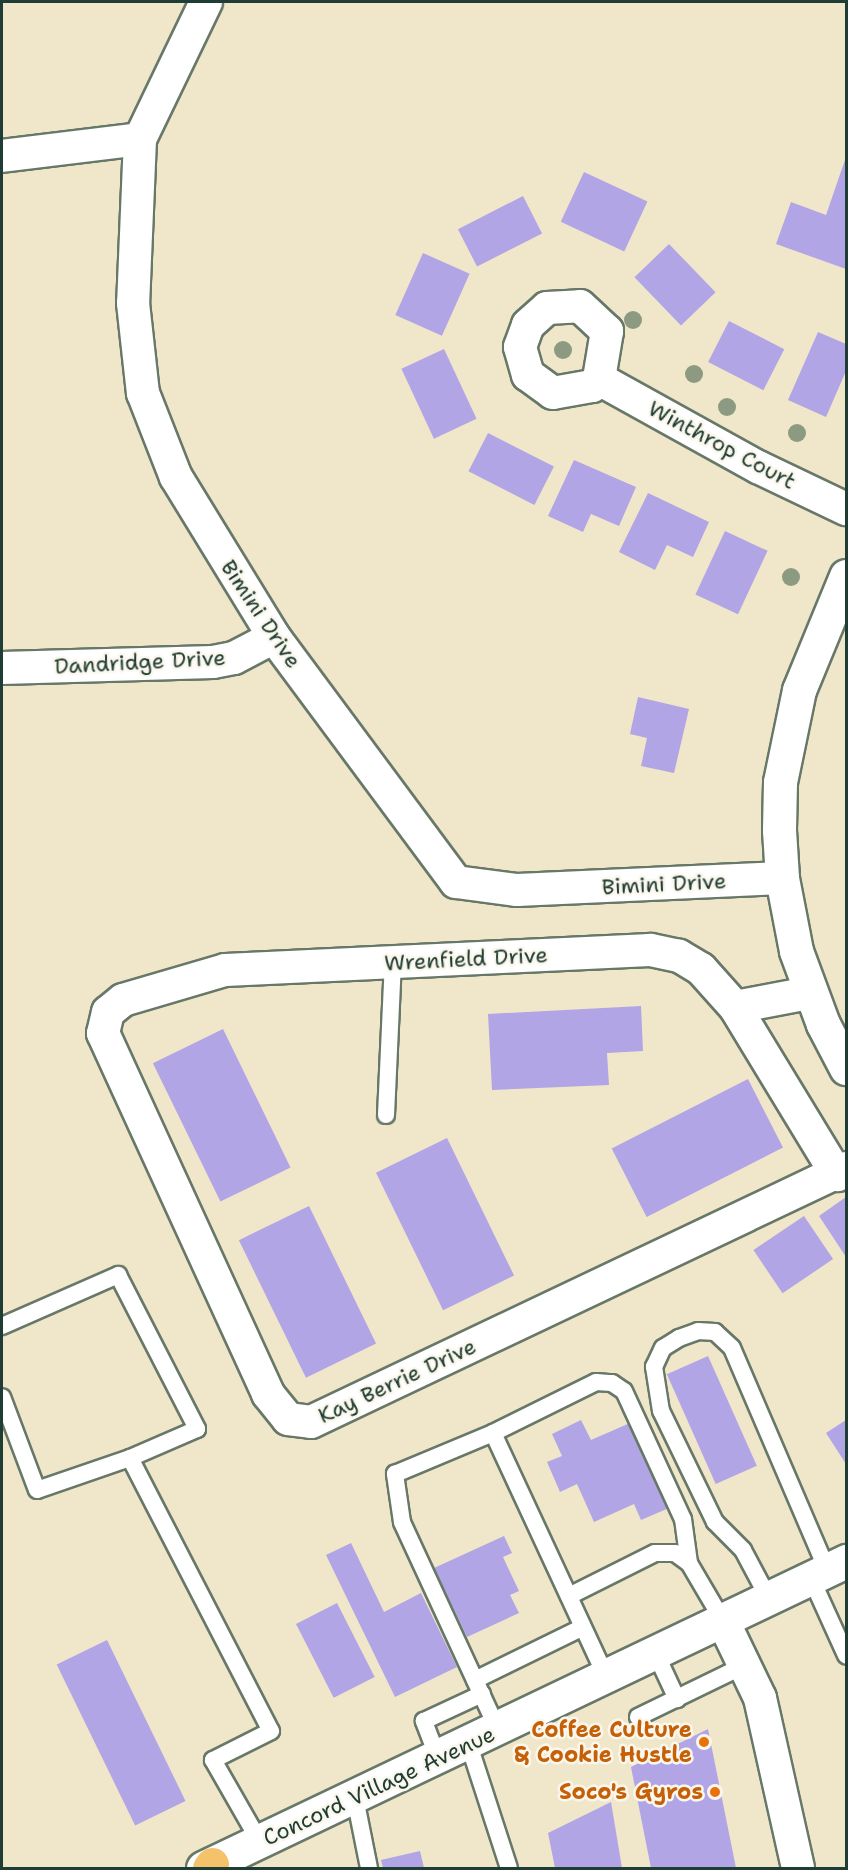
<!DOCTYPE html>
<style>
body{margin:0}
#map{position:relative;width:848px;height:1870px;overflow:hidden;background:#f0e6ca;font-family:"Shantell Sans",sans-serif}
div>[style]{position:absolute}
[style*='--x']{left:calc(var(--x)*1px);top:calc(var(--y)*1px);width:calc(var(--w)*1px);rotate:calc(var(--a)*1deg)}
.building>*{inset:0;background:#b1a5e6;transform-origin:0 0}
.roads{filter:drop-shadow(2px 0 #687868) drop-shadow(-2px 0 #687868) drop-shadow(0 2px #687868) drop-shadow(0 -2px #687868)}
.service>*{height:16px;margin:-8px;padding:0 8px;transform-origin:8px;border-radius:8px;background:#fff}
.minor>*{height:32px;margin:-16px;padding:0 16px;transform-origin:16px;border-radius:16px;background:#fff}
.tertiary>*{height:33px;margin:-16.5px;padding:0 16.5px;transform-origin:16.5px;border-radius:16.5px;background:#fff}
.primary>*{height:33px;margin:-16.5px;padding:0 16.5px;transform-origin:16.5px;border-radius:16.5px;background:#f4c26a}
.trees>*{width:18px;height:18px;margin:-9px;border-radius:50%;background:#8b9a80}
.dots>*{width:16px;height:16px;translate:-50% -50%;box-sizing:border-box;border:3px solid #fbf7ec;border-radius:50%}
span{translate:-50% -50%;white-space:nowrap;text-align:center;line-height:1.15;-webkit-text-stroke:5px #fbf7ec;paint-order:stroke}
.street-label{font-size:22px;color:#1f3d34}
.food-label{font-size:22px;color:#c56008;font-weight:700}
.right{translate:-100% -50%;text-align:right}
.frame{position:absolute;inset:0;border:3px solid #1f3d34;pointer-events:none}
</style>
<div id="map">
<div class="building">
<div style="clip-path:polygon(846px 157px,846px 269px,776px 244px,791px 202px,826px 215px)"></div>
<div style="left:584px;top:172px;width:70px;height:55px;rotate:25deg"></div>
<div style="left:523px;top:196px;width:42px;height:73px;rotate:63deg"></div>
<div style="left:669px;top:244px;width:67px;height:48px;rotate:46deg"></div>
<div style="left:423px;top:253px;width:51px;height:68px;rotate:24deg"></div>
<div style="left:729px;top:321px;width:62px;height:46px;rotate:27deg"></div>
<div style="clip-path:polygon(818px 332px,846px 344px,846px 371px,826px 417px,788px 400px)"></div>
<div style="left:444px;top:349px;width:77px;height:47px;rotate:65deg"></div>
<div style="left:488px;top:433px;width:74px;height:43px;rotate:27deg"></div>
<div style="clip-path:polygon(574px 460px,636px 487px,619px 526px,591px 514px,583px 532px,548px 516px)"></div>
<div style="clip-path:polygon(648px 493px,709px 522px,693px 557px,667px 545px,655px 570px,619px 552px)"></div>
<div style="left:725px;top:531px;width:47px;height:70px;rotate:25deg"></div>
<div style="clip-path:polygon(638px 697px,689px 709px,674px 773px,641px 766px,647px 738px,630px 734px)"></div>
<div style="clip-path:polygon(641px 1006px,643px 1051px,607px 1053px,609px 1085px,492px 1090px,488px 1014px)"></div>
<div style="left:223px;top:1029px;width:154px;height:78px;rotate:64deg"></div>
<div style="left:748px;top:1079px;width:77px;height:153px;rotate:63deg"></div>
<div style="left:447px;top:1138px;width:153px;height:79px;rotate:64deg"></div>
<div style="clip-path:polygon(846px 1197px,846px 1257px,819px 1216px)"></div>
<div style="left:309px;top:1206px;width:153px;height:78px;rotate:64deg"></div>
<div style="left:804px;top:1216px;width:52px;height:61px;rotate:56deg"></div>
<div style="left:708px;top:1356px;width:120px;height:45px;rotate:66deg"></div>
<div style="clip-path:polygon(581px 1420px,591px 1440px,630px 1423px,669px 1508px,641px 1520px,634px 1504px,594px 1522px,577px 1484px,560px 1492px,547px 1462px,562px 1456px,552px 1434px)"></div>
<div style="clip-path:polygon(846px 1420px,846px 1464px,826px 1433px)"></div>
<div style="clip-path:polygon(504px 1536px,512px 1553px,503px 1557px,519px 1591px,510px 1595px,519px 1613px,467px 1637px,434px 1568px)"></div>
<div style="clip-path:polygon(351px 1543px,384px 1612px,421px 1593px,457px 1667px,395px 1697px,326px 1555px)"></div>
<div style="left:337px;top:1603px;width:83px;height:46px;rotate:63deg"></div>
<div style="left:107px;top:1640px;width:179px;height:56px;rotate:64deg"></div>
<div style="clip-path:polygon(708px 1729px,736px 1868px,651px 1868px,631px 1767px)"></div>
<div style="clip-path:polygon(611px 1802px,622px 1868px,555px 1868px,548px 1833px)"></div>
<div style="clip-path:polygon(420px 1851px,424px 1868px,383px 1868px,381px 1860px)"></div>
</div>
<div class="roads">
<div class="service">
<div style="--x:386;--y:1115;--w:153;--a:-87.4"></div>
<div style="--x:2;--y:1326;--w:127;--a:-23.7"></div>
<div style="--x:118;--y:1275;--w:173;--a:62.8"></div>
<div style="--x:197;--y:1429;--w:73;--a:156.6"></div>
<div style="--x:130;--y:1458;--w:98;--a:161"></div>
<div style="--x:37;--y:1490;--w:99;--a:-110.6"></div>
<div style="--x:493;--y:1433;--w:271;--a:65.1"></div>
<div style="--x:130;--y:1458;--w:307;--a:62.7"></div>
<div style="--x:271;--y:1731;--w:65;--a:153.4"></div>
<div style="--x:213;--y:1760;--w:95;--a:60.2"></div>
<div style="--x:811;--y:1578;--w:85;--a:65.6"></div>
<div style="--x:569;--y:1596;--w:96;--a:-26.6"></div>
<div style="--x:655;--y:1553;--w:20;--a:0"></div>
<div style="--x:675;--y:1553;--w:17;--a:36"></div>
<div style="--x:769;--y:1599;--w:55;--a:-118"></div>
<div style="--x:743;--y:1550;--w:40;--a:-135"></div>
<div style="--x:715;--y:1522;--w:123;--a:-115.9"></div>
<div style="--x:661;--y:1411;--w:45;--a:-99"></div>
<div style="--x:654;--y:1367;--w:21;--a:-65"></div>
<div style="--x:663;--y:1348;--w:19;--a:-32"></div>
<div style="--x:679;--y:1338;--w:20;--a:-20"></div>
<div style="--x:698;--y:1331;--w:17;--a:3"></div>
<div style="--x:715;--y:1332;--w:23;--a:43"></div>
<div style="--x:732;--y:1348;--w:241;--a:66.8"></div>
<div style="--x:656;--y:1654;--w:50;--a:65"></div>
<div style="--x:475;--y:1680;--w:120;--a:-26.1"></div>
<div style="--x:638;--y:1717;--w:119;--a:-25.9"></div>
<div style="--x:498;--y:1730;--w:229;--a:-114.8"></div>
<div style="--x:402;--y:1522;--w:49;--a:-98.3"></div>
<div style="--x:395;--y:1474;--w:106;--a:-22.7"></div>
<div style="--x:493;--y:1433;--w:115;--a:-26.3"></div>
<div style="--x:596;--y:1382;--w:16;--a:4"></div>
<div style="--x:612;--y:1383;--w:14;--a:34"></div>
<div style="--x:624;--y:1391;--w:141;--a:65.3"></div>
<div style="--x:683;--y:1519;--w:44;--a:82.2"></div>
<div style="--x:689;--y:1563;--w:67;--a:59.6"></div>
<div style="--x:469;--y:1745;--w:129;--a:72"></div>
<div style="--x:438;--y:1758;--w:40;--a:-111"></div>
<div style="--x:424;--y:1721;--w:64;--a:-25"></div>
<div style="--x:355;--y:1798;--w:71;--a:78.7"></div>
</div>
<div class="minor">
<div style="--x:206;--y:2;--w:152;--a:115.7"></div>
<div style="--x:140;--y:139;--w:164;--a:92.4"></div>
<div style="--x:133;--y:303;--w:91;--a:83.7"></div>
<div style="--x:143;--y:393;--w:90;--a:68.6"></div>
<div style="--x:176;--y:477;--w:188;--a:58.5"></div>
<div style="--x:274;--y:637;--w:305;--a:53.4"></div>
<div style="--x:456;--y:882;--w:62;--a:7.5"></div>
<div style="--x:517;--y:890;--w:265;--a:-2.6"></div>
<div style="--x:2;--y:156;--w:139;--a:-7"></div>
<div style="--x:580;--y:306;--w:37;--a:43"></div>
<div style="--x:607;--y:331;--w:49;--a:99.5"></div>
<div style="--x:599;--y:379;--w:10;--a:135"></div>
<div style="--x:592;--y:386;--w:40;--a:170"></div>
<div style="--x:553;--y:393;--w:31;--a:-144"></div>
<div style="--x:528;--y:375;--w:29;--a:-106"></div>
<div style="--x:520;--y:347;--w:23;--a:-70"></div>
<div style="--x:528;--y:325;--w:25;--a:-42"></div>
<div style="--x:547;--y:308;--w:33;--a:-3"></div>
<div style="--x:599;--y:379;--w:182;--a:29"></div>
<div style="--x:758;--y:467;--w:98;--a:25.5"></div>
<div style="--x:2;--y:668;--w:211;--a:-1.6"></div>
<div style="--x:213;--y:662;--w:21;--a:-11"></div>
<div style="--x:234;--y:658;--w:45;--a:-27.7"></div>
<div style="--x:809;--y:993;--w:75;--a:169.3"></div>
<div style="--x:735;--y:1007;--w:51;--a:-131.8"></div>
<div style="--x:701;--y:969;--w:26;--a:-149"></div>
<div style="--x:679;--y:956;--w:30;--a:-168"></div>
<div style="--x:650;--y:950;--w:425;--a:177.3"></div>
<div style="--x:225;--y:970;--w:106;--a:163.6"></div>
<div style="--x:123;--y:1000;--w:19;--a:141"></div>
<div style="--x:108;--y:1012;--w:22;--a:103"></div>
<div style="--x:103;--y:1033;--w:397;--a:65.4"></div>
<div style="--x:268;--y:1394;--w:32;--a:51"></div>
<div style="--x:288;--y:1419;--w:23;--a:7"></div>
<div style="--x:311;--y:1422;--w:592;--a:-25.4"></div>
<div style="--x:735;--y:1007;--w:197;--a:58.7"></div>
<div style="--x:723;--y:1621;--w:85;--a:64.3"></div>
<div style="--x:760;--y:1698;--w:174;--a:77.4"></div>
</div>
<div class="tertiary">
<div style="--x:846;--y:576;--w:123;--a:112.4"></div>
<div style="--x:799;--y:690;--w:94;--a:101.7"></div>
<div style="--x:780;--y:782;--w:48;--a:91.2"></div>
<div style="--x:779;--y:830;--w:48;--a:86.4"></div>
<div style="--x:782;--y:878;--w:74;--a:79.1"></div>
<div style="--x:796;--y:951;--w:78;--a:69.7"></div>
<div style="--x:823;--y:1024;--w:50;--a:62.4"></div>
<div style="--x:203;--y:1868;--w:713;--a:-25.52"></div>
</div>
<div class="primary">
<div style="--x:209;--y:1868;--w:5;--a:-53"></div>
</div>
</div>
<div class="trees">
<div style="left:633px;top:320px"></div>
<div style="left:563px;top:350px"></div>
<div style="left:694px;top:374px"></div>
<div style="left:727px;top:407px"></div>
<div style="left:797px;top:433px"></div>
<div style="left:791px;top:577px"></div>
</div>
<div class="dots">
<div style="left:704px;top:1742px;background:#e8710a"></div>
<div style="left:715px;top:1792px;background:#e8710a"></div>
</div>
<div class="street-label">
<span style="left:722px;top:445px;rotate:28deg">Winthrop Court</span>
<span style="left:261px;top:614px;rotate:56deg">Bimini Drive</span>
<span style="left:140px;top:662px;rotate:-3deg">Dandridge Drive</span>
<span style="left:664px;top:884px;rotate:-3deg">Bimini Drive</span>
<span style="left:466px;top:959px;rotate:-3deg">Wrenfield Drive</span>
<span style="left:397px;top:1381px;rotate:-25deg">Kay Berrie Drive</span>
<span style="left:379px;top:1786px;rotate:-25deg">Concord Village Avenue</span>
</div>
<div class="food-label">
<span class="right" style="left:692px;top:1742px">Coffee Culture<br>&amp; Cookie Hustle</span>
<span class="right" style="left:703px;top:1792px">Soco's Gyros</span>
</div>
<div class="frame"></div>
</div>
